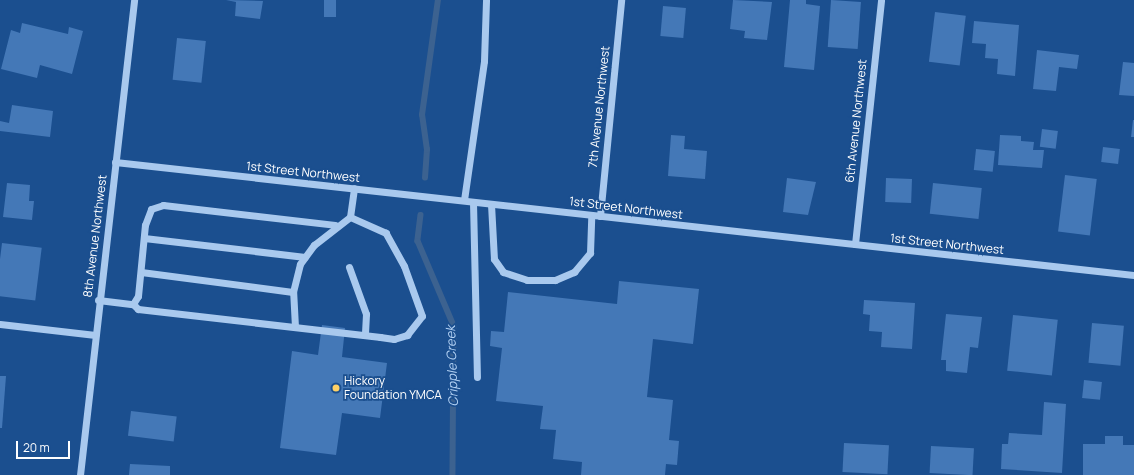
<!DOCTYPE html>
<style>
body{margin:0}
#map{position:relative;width:1134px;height:475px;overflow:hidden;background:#1b4f8f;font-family:Manrope,sans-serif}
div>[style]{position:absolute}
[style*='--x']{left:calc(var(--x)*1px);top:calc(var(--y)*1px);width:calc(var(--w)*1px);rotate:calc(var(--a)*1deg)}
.stream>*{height:5.5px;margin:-2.75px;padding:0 2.75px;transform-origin:2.75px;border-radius:2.75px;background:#3c6290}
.building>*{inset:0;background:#4478b7;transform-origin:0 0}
.minor>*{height:7px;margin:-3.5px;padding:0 3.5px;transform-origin:3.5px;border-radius:3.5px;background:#a9c9ee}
.dots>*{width:11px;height:11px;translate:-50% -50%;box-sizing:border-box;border:2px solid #1b4f8f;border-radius:50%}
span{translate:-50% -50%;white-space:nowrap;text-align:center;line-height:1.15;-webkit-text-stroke:3.5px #1b4f8f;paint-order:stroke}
.street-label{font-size:12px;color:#fff}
.poi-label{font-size:12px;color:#fff}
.left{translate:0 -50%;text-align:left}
.water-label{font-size:13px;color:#b5d3f5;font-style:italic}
.scale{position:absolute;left:16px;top:441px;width:54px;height:18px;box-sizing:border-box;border:2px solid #fff;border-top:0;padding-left:5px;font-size:12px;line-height:14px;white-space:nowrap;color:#fff;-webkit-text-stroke:3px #1b4f8f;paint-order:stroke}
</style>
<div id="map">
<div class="stream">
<div style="--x:425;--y:178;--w:28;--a:-86"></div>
<div style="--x:427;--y:150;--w:35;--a:-98"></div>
<div style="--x:422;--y:115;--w:116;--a:-82.1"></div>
<div style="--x:421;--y:215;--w:26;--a:97"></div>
<div style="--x:418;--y:241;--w:92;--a:67"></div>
<div style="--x:454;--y:326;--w:149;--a:90.4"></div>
</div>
<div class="building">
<div style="clip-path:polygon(226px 0,263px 1px,260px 19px,235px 16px,236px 2px)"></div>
<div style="left:324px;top:0;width:12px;height:17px"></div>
<div style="clip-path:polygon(733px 0,772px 2px,767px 40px,744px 38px,745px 31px,730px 29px)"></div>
<div style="clip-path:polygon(790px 0,806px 0,806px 4px,820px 6px,814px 70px,784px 67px)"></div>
<div style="left:831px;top:0;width:30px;height:47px;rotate:4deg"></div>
<div style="left:663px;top:6px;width:23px;height:30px;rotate:5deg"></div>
<div style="left:935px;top:12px;width:31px;height:50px;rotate:7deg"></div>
<div style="clip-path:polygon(974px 21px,1019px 25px,1015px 76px,997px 74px,998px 59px,985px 58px,986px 44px,972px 43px)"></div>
<div style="clip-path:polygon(22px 23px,68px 34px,69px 27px,83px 31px,72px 74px,40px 65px,37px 78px,1px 69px,11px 30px,20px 33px)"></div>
<div style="left:177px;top:38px;width:29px;height:42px;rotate:6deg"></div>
<div style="clip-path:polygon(1037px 50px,1079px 55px,1077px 69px,1059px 67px,1056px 91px,1033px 89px)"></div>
<div style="clip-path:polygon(1123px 62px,1134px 63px,1134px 96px,1119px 95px)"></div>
<div style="clip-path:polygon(12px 105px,53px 111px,50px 137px,0 131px,0 121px,9px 123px)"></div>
<div style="clip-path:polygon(1133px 120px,1134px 120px,1134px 137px,1131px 137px)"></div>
<div style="left:1042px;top:129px;width:16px;height:18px;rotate:7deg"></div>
<div style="clip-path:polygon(671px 135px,685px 136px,684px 149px,707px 151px,705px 179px,668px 176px)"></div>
<div style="clip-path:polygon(1000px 135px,1021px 136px,1021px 141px,1034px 142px,1033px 150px,1044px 150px,1042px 168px,998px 165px)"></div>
<div style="left:1103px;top:147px;width:17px;height:15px;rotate:7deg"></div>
<div style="left:976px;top:149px;width:19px;height:21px;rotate:6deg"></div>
<div style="left:1065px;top:175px;width:32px;height:57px;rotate:7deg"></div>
<div style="clip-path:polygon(787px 178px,816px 182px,808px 215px,783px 212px)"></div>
<div style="left:886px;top:178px;width:26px;height:24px;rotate:2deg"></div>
<div style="clip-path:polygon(7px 183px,30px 185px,29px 201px,34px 201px,32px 220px,3px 217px)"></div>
<div style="left:933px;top:183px;width:49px;height:31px;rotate:6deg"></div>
<div style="left:2px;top:243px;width:40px;height:53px;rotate:7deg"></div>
<div style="clip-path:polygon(619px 281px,699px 289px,693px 344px,653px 339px,647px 397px,673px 400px,669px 440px,679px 441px,677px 465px,666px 464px,665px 475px,581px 475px,582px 462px,553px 459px,556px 430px,540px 429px,543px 406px,496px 401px,502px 348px,490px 346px,491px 331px,504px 332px,508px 292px,617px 304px)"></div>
<div style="clip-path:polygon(864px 300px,915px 303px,912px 349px,881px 347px,882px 332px,869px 331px,870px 315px,863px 314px)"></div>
<div style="clip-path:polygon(946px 314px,982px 317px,978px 348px,970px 347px,967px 373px,946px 371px,946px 360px,941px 360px)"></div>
<div style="left:1013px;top:315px;width:45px;height:56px;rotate:6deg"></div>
<div style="left:1092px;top:323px;width:32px;height:40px;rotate:5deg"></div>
<div style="clip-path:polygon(322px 325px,345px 328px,342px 357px,387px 363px,380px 418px,342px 413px,336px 455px,280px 448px,292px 351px,318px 355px)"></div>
<div style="clip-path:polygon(0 376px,6px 376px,2px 428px,0 428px)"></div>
<div style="left:1084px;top:380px;width:18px;height:18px;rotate:6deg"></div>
<div style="clip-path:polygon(1044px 402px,1066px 404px,1062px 473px,1001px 469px,1002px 444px,1008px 444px,1009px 433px,1042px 435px)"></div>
<div style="left:131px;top:411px;width:46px;height:25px;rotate:7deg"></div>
<div style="clip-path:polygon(1105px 436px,1123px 436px,1123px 445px,1134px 445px,1134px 475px,1083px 475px,1083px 444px,1105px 444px)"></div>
<div style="left:844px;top:443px;width:45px;height:29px;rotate:3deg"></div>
<div style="left:931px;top:446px;width:43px;height:27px;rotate:3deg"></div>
<div style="clip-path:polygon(130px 464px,170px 466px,170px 475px,129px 475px)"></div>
</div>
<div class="minor">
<div style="--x:115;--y:162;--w:1025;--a:6.33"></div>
<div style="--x:464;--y:200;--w:140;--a:-81.8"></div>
<div style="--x:484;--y:61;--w:61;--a:-88.1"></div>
<div style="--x:473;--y:202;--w:175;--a:88.7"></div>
<div style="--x:491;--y:204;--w:55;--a:86.9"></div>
<div style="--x:494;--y:259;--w:16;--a:55"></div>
<div style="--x:503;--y:272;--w:25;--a:18"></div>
<div style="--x:527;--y:280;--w:28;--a:0"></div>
<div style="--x:555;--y:280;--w:21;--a:-23"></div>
<div style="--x:574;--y:272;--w:25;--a:-50"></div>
<div style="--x:590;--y:253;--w:38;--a:-88"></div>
<div style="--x:600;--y:216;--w:217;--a:-84.4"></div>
<div style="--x:350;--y:217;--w:29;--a:-82"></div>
<div style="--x:144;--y:238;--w:162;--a:6.7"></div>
<div style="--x:855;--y:244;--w:245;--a:-83.9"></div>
<div style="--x:349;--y:267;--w:50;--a:70.1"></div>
<div style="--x:366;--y:314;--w:21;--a:93"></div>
<div style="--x:141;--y:272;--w:153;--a:7.5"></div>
<div style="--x:98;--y:300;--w:35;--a:7"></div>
<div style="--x:133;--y:304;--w:7;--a:45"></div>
<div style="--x:138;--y:309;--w:244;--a:6.6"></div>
<div style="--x:380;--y:337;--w:14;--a:8"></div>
<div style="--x:394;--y:339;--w:14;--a:-17"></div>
<div style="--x:407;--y:335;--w:24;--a:-52"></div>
<div style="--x:422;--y:316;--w:53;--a:-109.8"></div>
<div style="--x:404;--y:266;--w:38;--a:-119"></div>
<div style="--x:386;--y:233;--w:39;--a:-156"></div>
<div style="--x:133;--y:304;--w:9;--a:-58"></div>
<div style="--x:138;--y:296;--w:71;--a:-84.4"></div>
<div style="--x:145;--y:225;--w:17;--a:-69"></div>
<div style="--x:151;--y:209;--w:13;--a:-18"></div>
<div style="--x:163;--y:205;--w:173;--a:6.6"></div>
<div style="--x:0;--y:324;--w:96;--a:6.6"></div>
<div style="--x:295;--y:327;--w:35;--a:-93"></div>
<div style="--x:293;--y:292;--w:29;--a:-76"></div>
<div style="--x:300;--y:264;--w:24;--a:-54"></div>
<div style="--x:314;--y:245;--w:46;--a:-37.9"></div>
<div style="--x:80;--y:475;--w:478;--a:-83.5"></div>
</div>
<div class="dots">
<div style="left:336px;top:388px;background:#ffd166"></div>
</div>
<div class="street-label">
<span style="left:599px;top:107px;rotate:-84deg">7th Avenue Northwest</span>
<span style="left:856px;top:121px;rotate:-84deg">6th Avenue Northwest</span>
<span style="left:303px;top:172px;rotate:6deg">1st Street Northwest</span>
<span style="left:626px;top:208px;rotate:7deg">1st Street Northwest</span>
<span style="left:95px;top:236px;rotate:-83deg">8th Avenue Northwest</span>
<span style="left:947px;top:244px;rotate:6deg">1st Street Northwest</span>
</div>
<div class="poi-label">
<span class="left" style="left:344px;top:388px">Hickory<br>Foundation YMCA</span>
</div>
<div class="water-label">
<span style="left:452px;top:366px;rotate:-92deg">Cripple Creek</span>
</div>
<div class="scale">20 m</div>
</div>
